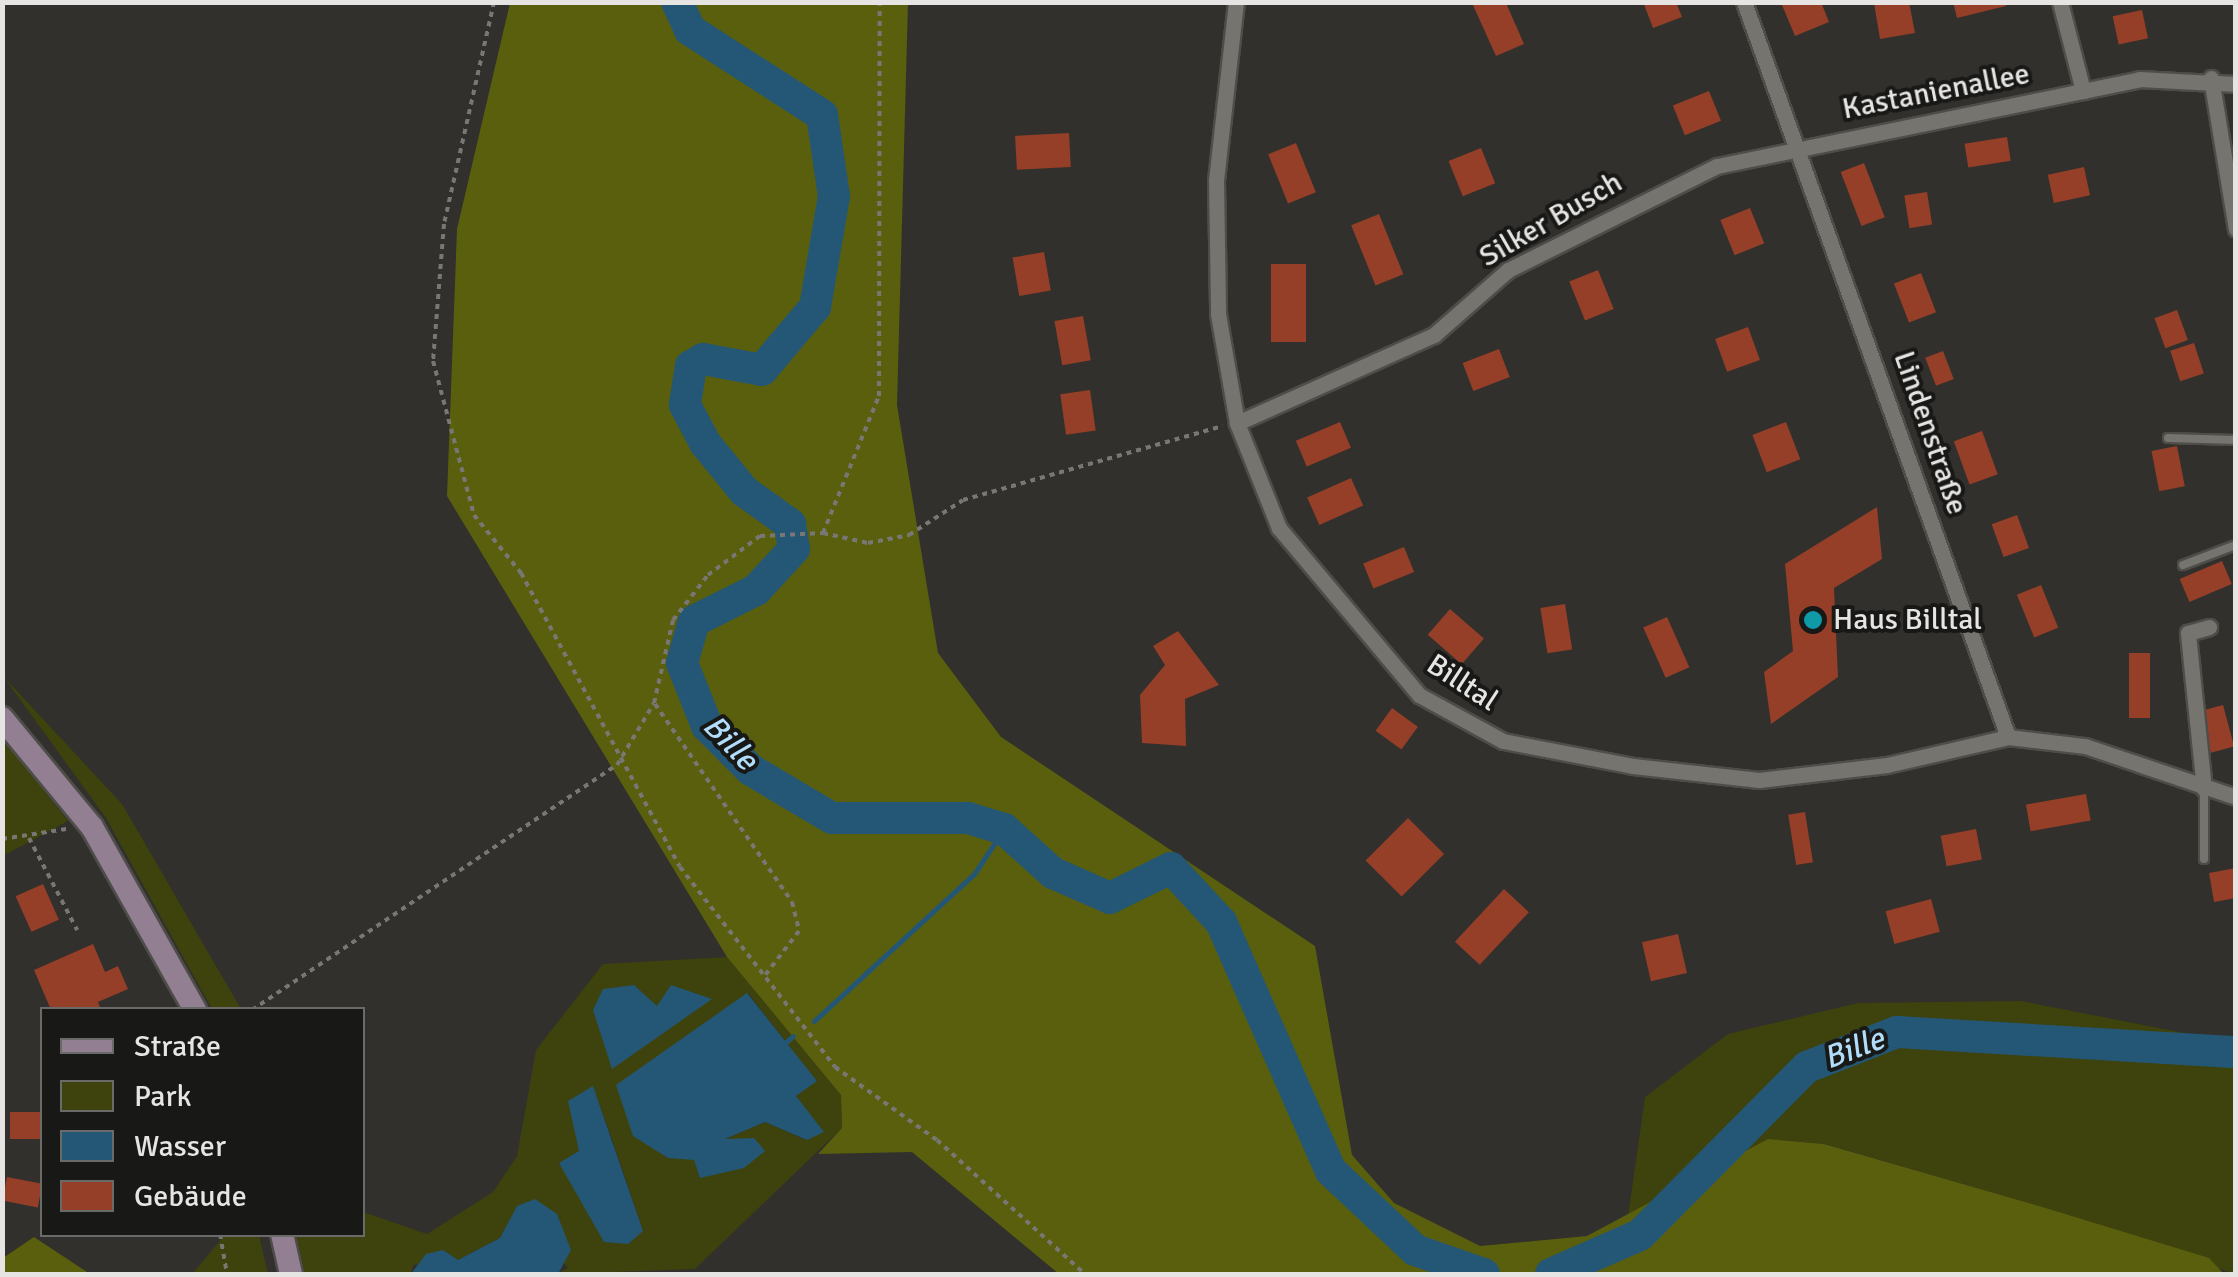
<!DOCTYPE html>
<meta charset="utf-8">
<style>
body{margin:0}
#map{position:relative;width:2238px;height:1277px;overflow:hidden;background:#31302c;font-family:Signika,sans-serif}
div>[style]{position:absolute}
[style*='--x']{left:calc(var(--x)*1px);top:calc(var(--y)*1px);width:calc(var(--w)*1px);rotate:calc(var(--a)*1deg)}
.green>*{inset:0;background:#3e420c}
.forest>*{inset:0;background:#5a5f0e}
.water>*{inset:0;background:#245775}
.stream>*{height:5px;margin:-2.5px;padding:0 2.5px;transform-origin:2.5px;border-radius:2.5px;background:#245775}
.river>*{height:32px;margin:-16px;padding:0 16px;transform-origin:16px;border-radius:16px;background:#245775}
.building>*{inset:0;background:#953e28;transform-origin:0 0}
.path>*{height:4px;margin-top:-2px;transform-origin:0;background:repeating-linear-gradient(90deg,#787774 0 5px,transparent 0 10px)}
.roads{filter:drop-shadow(2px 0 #4e4d4a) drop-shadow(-2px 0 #4e4d4a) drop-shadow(0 2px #4e4d4a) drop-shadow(0 -2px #4e4d4a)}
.lane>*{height:8px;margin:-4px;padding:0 4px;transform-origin:4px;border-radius:4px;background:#75746f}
.street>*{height:15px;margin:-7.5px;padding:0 7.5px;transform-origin:7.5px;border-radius:7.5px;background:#75746f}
.secondary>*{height:22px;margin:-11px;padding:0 11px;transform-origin:11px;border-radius:11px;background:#927f91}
.dots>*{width:28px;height:28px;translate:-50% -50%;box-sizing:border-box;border:5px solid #181816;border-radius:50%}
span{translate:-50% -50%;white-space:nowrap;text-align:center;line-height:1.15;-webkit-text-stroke:8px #181816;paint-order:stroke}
.street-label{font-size:30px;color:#e6e5e3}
.poi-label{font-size:30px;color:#e6e5e3}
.left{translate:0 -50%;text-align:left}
.water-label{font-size:32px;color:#b1ddfa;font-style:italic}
.frame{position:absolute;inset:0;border:5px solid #e6e5e3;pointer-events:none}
.legend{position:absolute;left:40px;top:1007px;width:325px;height:230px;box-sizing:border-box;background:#181816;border:2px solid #6a6a68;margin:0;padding:12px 18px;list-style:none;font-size:30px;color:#e6e5e3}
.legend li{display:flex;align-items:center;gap:20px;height:50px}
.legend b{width:50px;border:2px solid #6a6a68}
</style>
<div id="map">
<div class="green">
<div style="clip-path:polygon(3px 676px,122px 804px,241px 1009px,212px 1009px,106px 818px)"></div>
<div style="clip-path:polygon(2px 738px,68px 821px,3px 856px,2px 856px)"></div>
<div style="clip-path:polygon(evenodd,727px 957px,841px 1095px,842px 1128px,695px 1269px,558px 1274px,568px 1268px,517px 1207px,500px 1238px,458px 1260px,413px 1265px,411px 1274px,305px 1274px,296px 1235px,362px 1234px,363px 1212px,427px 1234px,493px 1192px,517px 1156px,536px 1050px,603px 964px,727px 957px,748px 993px,816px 1081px,796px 1096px,806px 1140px,765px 1122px,721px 1141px,754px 1138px,764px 1151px,700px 1178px,694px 1160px,748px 993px,727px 957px,593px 1087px,612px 1139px,643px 1231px,559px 1164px,579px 1152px,593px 1087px)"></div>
<div style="clip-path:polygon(2021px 1001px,2235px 1043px,2235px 1274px,2039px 1206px,1825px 1144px,1768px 1139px,1651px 1237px,1627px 1223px,1645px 1097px,1728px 1034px,1858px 1003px)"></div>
<div style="clip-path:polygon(225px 1235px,259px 1235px,268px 1274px,192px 1274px)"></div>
</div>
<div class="forest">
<div style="clip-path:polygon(510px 3px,908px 3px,897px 405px,938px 653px,1001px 737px,1315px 946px,1352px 1155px,1394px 1203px,1480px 1246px,1587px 1236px,1768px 1139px,1824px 1144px,2039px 1206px,2209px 1258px,2224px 1274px,1059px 1274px,912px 1152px,818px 1154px,842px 1128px,841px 1095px,727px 957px,447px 496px,457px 229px)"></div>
<div style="clip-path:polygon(34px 1237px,90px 1274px,3px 1274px,3px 1258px)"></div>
</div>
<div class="water">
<div style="clip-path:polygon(634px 985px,657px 1006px,671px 985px,712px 999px,612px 1069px,593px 1010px,603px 989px)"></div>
<div style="clip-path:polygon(747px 993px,817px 1081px,796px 1096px,824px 1132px,807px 1140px,765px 1122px,725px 1139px,754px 1138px,765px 1151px,744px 1168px,700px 1178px,694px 1160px,668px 1158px,633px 1136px,616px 1085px)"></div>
<div style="clip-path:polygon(593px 1086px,643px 1231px,628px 1244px,604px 1242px,559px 1163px,579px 1151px,568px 1101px)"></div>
<div style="clip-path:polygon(535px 1199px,557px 1214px,571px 1250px,558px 1274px,411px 1274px,426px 1254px,443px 1250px,458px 1260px,500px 1238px,517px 1206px)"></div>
</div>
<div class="stream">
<div style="--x:814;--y:1021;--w:217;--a:-42.6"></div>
<div style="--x:974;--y:874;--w:54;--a:-56.3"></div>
<div style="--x:786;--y:1042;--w:9;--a:-41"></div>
</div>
<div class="river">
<div style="--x:677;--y:2;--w:31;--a:65"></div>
<div style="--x:690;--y:30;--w:157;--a:32.8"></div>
<div style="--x:822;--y:115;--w:82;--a:81.6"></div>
<div style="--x:834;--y:196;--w:113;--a:99.7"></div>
<div style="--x:815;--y:307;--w:82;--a:130.1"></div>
<div style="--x:762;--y:370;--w:60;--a:-169.4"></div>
<div style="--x:703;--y:359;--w:14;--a:150"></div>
<div style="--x:691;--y:366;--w:39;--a:99"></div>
<div style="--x:685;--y:405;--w:43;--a:62.2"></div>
<div style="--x:705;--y:443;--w:62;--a:50.9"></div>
<div style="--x:744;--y:491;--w:57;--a:35.7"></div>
<div style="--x:790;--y:524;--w:25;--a:81"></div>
<div style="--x:794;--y:549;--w:56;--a:132.8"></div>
<div style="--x:756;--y:590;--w:69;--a:153.4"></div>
<div style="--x:694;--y:621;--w:44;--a:105.9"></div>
<div style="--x:682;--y:663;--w:68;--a:68.4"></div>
<div style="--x:707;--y:726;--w:62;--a:45"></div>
<div style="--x:751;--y:770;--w:94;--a:30.7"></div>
<div style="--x:832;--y:818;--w:136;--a:0"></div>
<div style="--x:968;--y:818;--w:38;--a:17"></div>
<div style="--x:1004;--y:829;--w:66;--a:41.9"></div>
<div style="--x:1053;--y:873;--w:62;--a:23.7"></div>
<div style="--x:1110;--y:898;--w:68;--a:-26.2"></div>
<div style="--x:1171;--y:868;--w:74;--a:47.2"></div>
<div style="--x:1221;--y:922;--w:272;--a:66.2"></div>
<div style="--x:1331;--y:1171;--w:115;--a:43.2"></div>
<div style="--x:1415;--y:1250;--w:73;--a:19.2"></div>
<div style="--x:1551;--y:1274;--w:97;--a:-23.7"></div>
<div style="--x:1640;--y:1235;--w:237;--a:-45.2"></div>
<div style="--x:1807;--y:1067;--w:97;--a:-21.3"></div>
<div style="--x:1897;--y:1032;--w:340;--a:3.4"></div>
</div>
<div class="building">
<div style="clip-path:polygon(1643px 2px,1676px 2px,1682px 17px,1653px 28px)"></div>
<div style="clip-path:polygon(1821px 2px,1829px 22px,1795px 36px,1782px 5px)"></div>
<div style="clip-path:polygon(1909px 2px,1915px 33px,1880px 39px,1874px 3px)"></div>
<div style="clip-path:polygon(1953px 2px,2005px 2px,2006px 6px,1957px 18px)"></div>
<div style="clip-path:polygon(1472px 3px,1506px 3px,1524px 44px,1496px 56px)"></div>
<div style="left:2142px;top:10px;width:29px;height:30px;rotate:78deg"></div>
<div style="left:1709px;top:91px;width:32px;height:39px;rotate:68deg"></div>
<div style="left:1069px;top:133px;width:34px;height:54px;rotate:87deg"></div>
<div style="left:2007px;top:137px;width:24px;height:43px;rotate:81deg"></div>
<div style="left:1296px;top:143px;width:53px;height:30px;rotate:68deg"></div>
<div style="left:1481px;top:148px;width:38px;height:35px;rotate:68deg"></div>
<div style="left:1864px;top:163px;width:58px;height:25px;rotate:69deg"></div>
<div style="left:2084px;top:167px;width:29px;height:37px;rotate:78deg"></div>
<div style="left:1927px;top:192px;width:33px;height:23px;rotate:81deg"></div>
<div style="left:1750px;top:208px;width:38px;height:32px;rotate:68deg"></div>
<div style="left:1379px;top:214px;width:65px;height:30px;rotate:68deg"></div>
<div style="left:1044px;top:252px;width:39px;height:32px;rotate:80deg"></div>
<div style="left:1271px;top:264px;width:35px;height:78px"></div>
<div style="left:1598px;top:270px;width:42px;height:31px;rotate:68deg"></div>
<div style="left:1921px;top:273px;width:42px;height:29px;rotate:69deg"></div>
<div style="left:2177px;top:310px;width:32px;height:24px;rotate:70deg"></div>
<div style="left:1083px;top:316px;width:45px;height:29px;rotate:80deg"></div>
<div style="left:1748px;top:327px;width:35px;height:35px;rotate:70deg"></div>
<div style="left:2194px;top:343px;width:32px;height:25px;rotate:72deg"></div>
<div style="left:1499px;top:349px;width:30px;height:39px;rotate:69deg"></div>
<div style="left:1943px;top:351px;width:30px;height:19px;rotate:69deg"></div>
<div style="left:1090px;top:390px;width:41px;height:30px;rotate:82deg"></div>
<div style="left:1340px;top:422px;width:28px;height:48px;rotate:67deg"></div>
<div style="left:1786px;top:422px;width:40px;height:36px;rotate:69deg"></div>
<div style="left:1982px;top:431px;width:46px;height:30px;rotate:70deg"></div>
<div style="left:2177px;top:446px;width:41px;height:26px;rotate:79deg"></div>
<div style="left:1351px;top:478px;width:30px;height:48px;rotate:66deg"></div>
<div style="clip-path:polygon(1877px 507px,1882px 559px,1834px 588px,1838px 677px,1771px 724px,1764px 672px,1793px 651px,1785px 564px)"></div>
<div style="left:2017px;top:515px;width:35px;height:27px;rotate:70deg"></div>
<div style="left:1404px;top:547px;width:27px;height:44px;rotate:68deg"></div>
<div style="left:2222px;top:561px;width:25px;height:46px;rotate:67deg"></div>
<div style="left:2041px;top:585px;width:46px;height:26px;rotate:68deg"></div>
<div style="left:1565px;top:604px;width:46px;height:25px;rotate:81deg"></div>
<div style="left:1450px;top:609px;width:45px;height:34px;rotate:41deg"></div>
<div style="left:1667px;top:617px;width:55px;height:26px;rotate:66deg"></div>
<div style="clip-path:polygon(1178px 631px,1219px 685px,1185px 699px,1186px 746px,1142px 743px,1140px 695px,1165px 665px,1153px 646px)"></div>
<div style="left:2129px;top:653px;width:21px;height:65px"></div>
<div style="left:2223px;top:705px;width:43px;height:24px;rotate:75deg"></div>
<div style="left:1392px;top:708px;width:32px;height:28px;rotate:36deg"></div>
<div style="left:2086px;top:794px;width:27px;height:61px;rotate:80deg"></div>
<div style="left:1805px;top:812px;width:51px;height:17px;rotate:81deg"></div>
<div style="left:1408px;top:818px;width:51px;height:60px;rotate:45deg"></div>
<div style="left:1976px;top:829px;width:31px;height:36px;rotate:79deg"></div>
<div style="clip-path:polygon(2236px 868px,2236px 898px,2214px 902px,2209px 873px)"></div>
<div style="left:43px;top:884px;width:39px;height:30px;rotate:66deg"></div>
<div style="left:1504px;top:889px;width:34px;height:72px;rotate:43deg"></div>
<div style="left:1931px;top:899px;width:34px;height:47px;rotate:75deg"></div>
<div style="left:1678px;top:934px;width:40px;height:37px;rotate:77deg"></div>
<div style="clip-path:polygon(93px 944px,105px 972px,118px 966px,128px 989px,98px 1002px,101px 1010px,51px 1010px,34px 970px)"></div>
<div style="left:42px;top:1112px;width:27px;height:32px;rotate:90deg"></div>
<div style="left:7px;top:1177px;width:36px;height:24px;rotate:11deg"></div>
</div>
<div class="path">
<div style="--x:494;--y:2;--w:228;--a:102.7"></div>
<div style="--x:444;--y:224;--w:137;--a:94.6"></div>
<div style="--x:433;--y:361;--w:159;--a:75.1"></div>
<div style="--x:474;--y:515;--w:75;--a:51"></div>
<div style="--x:521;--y:573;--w:334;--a:61.6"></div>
<div style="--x:680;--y:867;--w:253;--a:52.2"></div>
<div style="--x:835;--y:1067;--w:125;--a:35.6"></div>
<div style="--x:937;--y:1140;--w:200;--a:42.2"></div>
<div style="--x:823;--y:533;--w:148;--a:-67.8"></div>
<div style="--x:879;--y:396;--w:394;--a:-89.9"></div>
<div style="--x:655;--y:704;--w:241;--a:55.3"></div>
<div style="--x:792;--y:902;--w:30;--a:76"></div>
<div style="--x:799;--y:931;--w:59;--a:127.5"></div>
<div style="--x:29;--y:838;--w:104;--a:62.4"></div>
<div style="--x:2;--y:839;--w:65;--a:-8.9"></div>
<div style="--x:252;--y:1010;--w:440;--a:-33.9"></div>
<div style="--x:617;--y:765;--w:72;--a:-59.2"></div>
<div style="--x:654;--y:703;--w:85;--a:-77.1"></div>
<div style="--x:673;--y:620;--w:57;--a:-52.1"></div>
<div style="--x:708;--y:575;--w:65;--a:-36.9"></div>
<div style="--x:760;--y:536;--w:63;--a:-2.7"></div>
<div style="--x:823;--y:533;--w:46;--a:12.5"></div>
<div style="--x:868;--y:543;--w:42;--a:-11"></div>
<div style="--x:909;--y:535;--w:64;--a:-32.9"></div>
<div style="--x:963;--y:500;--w:270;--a:-15.9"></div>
<div style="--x:220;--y:1234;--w:41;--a:80.1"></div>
</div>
<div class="roads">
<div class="lane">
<div style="--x:2168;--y:438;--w:68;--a:1.7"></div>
<div style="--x:2183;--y:565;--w:57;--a:-20.7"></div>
<div style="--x:2204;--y:789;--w:70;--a:90"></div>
</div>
<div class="street">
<div style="--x:1236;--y:2;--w:179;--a:96.4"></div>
<div style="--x:1216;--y:180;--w:134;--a:89.1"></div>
<div style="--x:1218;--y:314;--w:111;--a:80.1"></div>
<div style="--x:1237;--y:423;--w:113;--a:68.2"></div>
<div style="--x:1279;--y:528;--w:218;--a:50"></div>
<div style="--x:1419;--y:695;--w:96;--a:28.7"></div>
<div style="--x:1503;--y:741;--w:132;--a:10.9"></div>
<div style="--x:1633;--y:766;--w:127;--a:6.3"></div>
<div style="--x:1759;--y:780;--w:129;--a:-6.7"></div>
<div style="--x:1887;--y:765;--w:124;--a:-13"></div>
<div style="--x:2008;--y:737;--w:78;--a:6.7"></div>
<div style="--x:2085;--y:746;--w:159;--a:18.7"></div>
<div style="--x:1744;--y:2;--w:781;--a:70.24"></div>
<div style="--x:2060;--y:2;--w:92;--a:75.5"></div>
<div style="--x:2211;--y:78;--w:153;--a:80.6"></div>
<div style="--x:1237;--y:423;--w:216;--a:-24.1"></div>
<div style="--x:1434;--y:335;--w:98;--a:-41.3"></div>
<div style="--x:1508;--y:270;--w:233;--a:-26.5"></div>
<div style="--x:1717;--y:166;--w:431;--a:-11.6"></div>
<div style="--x:2139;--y:79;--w:97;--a:3"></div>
<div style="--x:2204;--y:789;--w:157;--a:-95.9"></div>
<div style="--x:2188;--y:633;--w:22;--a:-16"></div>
</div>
<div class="secondary">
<div style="--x:2;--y:718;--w:141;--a:50.5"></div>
<div style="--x:92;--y:827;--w:210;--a:60.6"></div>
<div style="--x:282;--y:1234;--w:41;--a:77.3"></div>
</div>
</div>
<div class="dots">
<div style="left:1813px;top:620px;background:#0f9aa8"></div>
</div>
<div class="street-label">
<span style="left:1936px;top:92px;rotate:-11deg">Kastanienallee</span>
<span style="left:1551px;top:220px;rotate:-30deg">Silker Busch</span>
<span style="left:1930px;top:433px;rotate:71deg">Lindenstraße</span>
<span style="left:1462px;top:683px;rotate:33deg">Billtal</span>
</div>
<div class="poi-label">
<span class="left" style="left:1833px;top:620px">Haus Billtal</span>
</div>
<div class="water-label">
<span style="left:730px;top:743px;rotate:46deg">Bille</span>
<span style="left:1854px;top:1049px;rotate:-21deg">Bille</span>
</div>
<div class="frame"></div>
<ul class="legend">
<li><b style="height:12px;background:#927f91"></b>Straße</li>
<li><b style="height:28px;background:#3e420c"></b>Park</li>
<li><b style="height:28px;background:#245775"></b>Wasser</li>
<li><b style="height:28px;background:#953e28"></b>Gebäude</li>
</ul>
</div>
